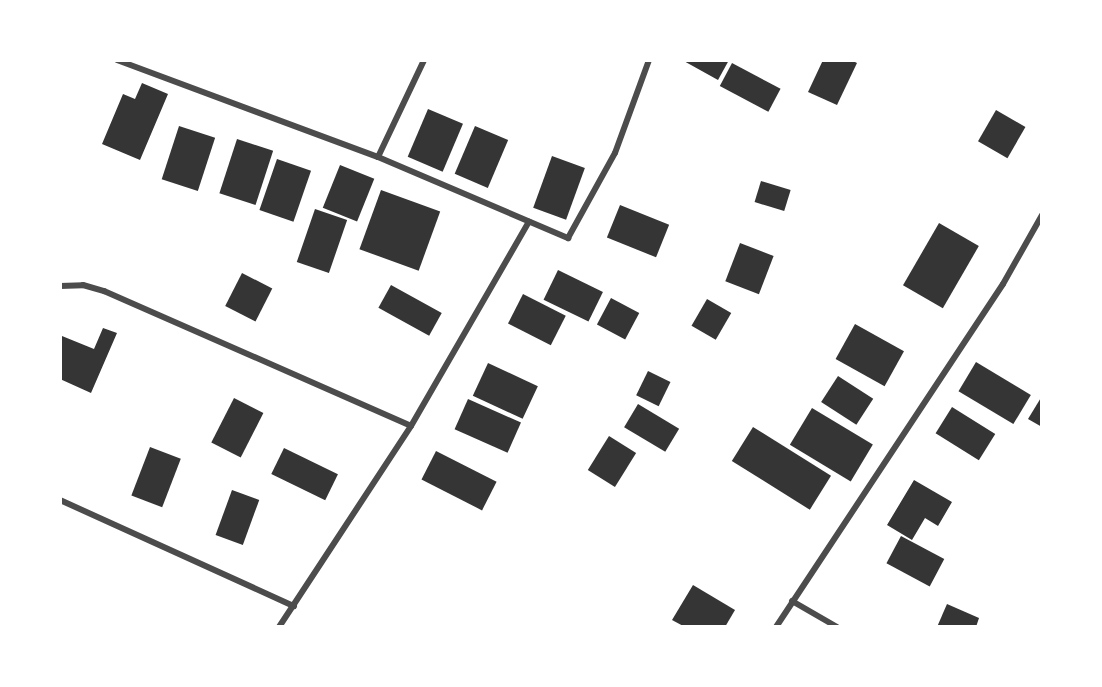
<!DOCTYPE html>
<style>
body{margin:0}
#map{position:relative;width:1102px;height:687px;overflow:hidden;background:#fff;font-family:"PT Sans",sans-serif}
div>[style]{position:absolute}
[style*='--x']{left:calc(var(--x)*1px);top:calc(var(--y)*1px);width:calc(var(--w)*1px);rotate:calc(var(--a)*1deg)}
.building>*{inset:0;background:#353535;transform-origin:0 0}
.minor>*{height:6px;margin:-3px;padding:0 3px;transform-origin:3px;border-radius:3px;background:#4c4c4c}
span{translate:-50% -50%;white-space:nowrap;text-align:center;line-height:1.15;-webkit-text-stroke:6px #fff;paint-order:stroke}
.frame{position:absolute;inset:0;border:62px solid #fff;pointer-events:none}
</style>
<div id="map">
<div class="building">
<div style="clip-path:polygon(682px 60px,729px 60px,718px 80px)"></div>
<div style="clip-path:polygon(823px 60px,851px 60px,857px 63px,837px 105px,808px 92px)"></div>
<div style="left:732px;top:63px;width:55px;height:26px;rotate:28deg"></div>
<div style="clip-path:polygon(142px 83px,168px 94px,140px 160px,102px 144px,123px 94px,135px 99px)"></div>
<div style="left:428px;top:109px;width:38px;height:52px;rotate:23deg"></div>
<div style="left:996px;top:110px;width:34px;height:36px;rotate:30deg"></div>
<div style="left:179px;top:126px;width:38px;height:56px;rotate:18deg"></div>
<div style="left:475px;top:126px;width:36px;height:52px;rotate:23deg"></div>
<div style="left:237px;top:139px;width:38px;height:57px;rotate:18deg"></div>
<div style="left:552px;top:156px;width:35px;height:55px;rotate:20deg"></div>
<div style="left:277px;top:159px;width:36px;height:54px;rotate:19deg"></div>
<div style="left:340px;top:165px;width:37px;height:46px;rotate:22deg"></div>
<div style="left:761px;top:181px;width:31px;height:22px;rotate:17deg"></div>
<div style="left:381px;top:190px;width:63px;height:63px;rotate:20deg"></div>
<div style="left:620px;top:205px;width:53px;height:35px;rotate:22deg"></div>
<div style="left:315px;top:209px;width:34px;height:56px;rotate:19deg"></div>
<div style="left:939px;top:223px;width:46px;height:72px;rotate:30deg"></div>
<div style="left:740px;top:243px;width:36px;height:41px;rotate:21deg"></div>
<div style="left:558px;top:270px;width:50px;height:33px;rotate:26deg"></div>
<div style="left:242px;top:273px;width:34px;height:37px;rotate:27deg"></div>
<div style="left:391px;top:285px;width:58px;height:26px;rotate:29deg"></div>
<div style="left:523px;top:294px;width:48px;height:33px;rotate:27deg"></div>
<div style="left:611px;top:298px;width:32px;height:30px;rotate:28deg"></div>
<div style="left:707px;top:299px;width:28px;height:31px;rotate:30deg"></div>
<div style="left:855px;top:324px;width:56px;height:40px;rotate:29deg"></div>
<div style="clip-path:polygon(103px 328px,117px 333px,91px 393px,60px 379px,62px 336px,94px 349px)"></div>
<div style="left:976px;top:362px;width:64px;height:34px;rotate:31deg"></div>
<div style="left:488px;top:363px;width:55px;height:36px;rotate:25deg"></div>
<div style="left:648px;top:371px;width:25px;height:27px;rotate:26deg"></div>
<div style="left:838px;top:376px;width:42px;height:31px;rotate:33deg"></div>
<div style="clip-path:polygon(1042px 396px,1042px 427px,1028px 419px)"></div>
<div style="left:234px;top:398px;width:33px;height:50px;rotate:27deg"></div>
<div style="left:468px;top:399px;width:58px;height:33px;rotate:24deg"></div>
<div style="left:638px;top:404px;width:48px;height:27px;rotate:31deg"></div>
<div style="left:952px;top:407px;width:51px;height:31px;rotate:32deg"></div>
<div style="left:812px;top:408px;width:71px;height:43px;rotate:31deg"></div>
<div style="left:753px;top:427px;width:92px;height:40px;rotate:32deg"></div>
<div style="left:609px;top:436px;width:32px;height:40px;rotate:32deg"></div>
<div style="left:150px;top:447px;width:33px;height:52px;rotate:21deg"></div>
<div style="left:284px;top:448px;width:60px;height:29px;rotate:26deg"></div>
<div style="left:436px;top:451px;width:68px;height:32px;rotate:27deg"></div>
<div style="clip-path:polygon(914px 480px,952px 502px,938px 526px,925px 518px,912px 540px,887px 525px)"></div>
<div style="left:232px;top:490px;width:29px;height:48px;rotate:20deg"></div>
<div style="left:901px;top:536px;width:49px;height:31px;rotate:28deg"></div>
<div style="clip-path:polygon(693px 585px,735px 610px,725px 627px,685px 627px,672px 620px)"></div>
<div style="clip-path:polygon(947px 604px,979px 618px,976px 627px,937px 627px)"></div>
</div>
<div class="minor">
<div style="--x:117;--y:60;--w:278;--a:20.4"></div>
<div style="--x:378;--y:157;--w:207;--a:23.1"></div>
<div style="--x:568;--y:238;--w:97;--a:-61.1"></div>
<div style="--x:615;--y:153;--w:99;--a:-69.9"></div>
<div style="--x:378;--y:157;--w:107;--a:-64.6"></div>
<div style="--x:60;--y:286;--w:23;--a:-2"></div>
<div style="--x:83;--y:285;--w:22;--a:16"></div>
<div style="--x:104;--y:291;--w:335;--a:23.7"></div>
<div style="--x:60;--y:500;--w:257;--a:24.4"></div>
<div style="--x:792;--y:601;--w:52;--a:30"></div>
<div style="--x:279;--y:627;--w:240;--a:-56.7"></div>
<div style="--x:411;--y:426;--w:236;--a:-60"></div>
<div style="--x:776;--y:627;--w:411;--a:-56.5"></div>
<div style="--x:1003;--y:284;--w:79;--a:-60.5"></div>
</div>
<div class="frame"></div>
</div>
